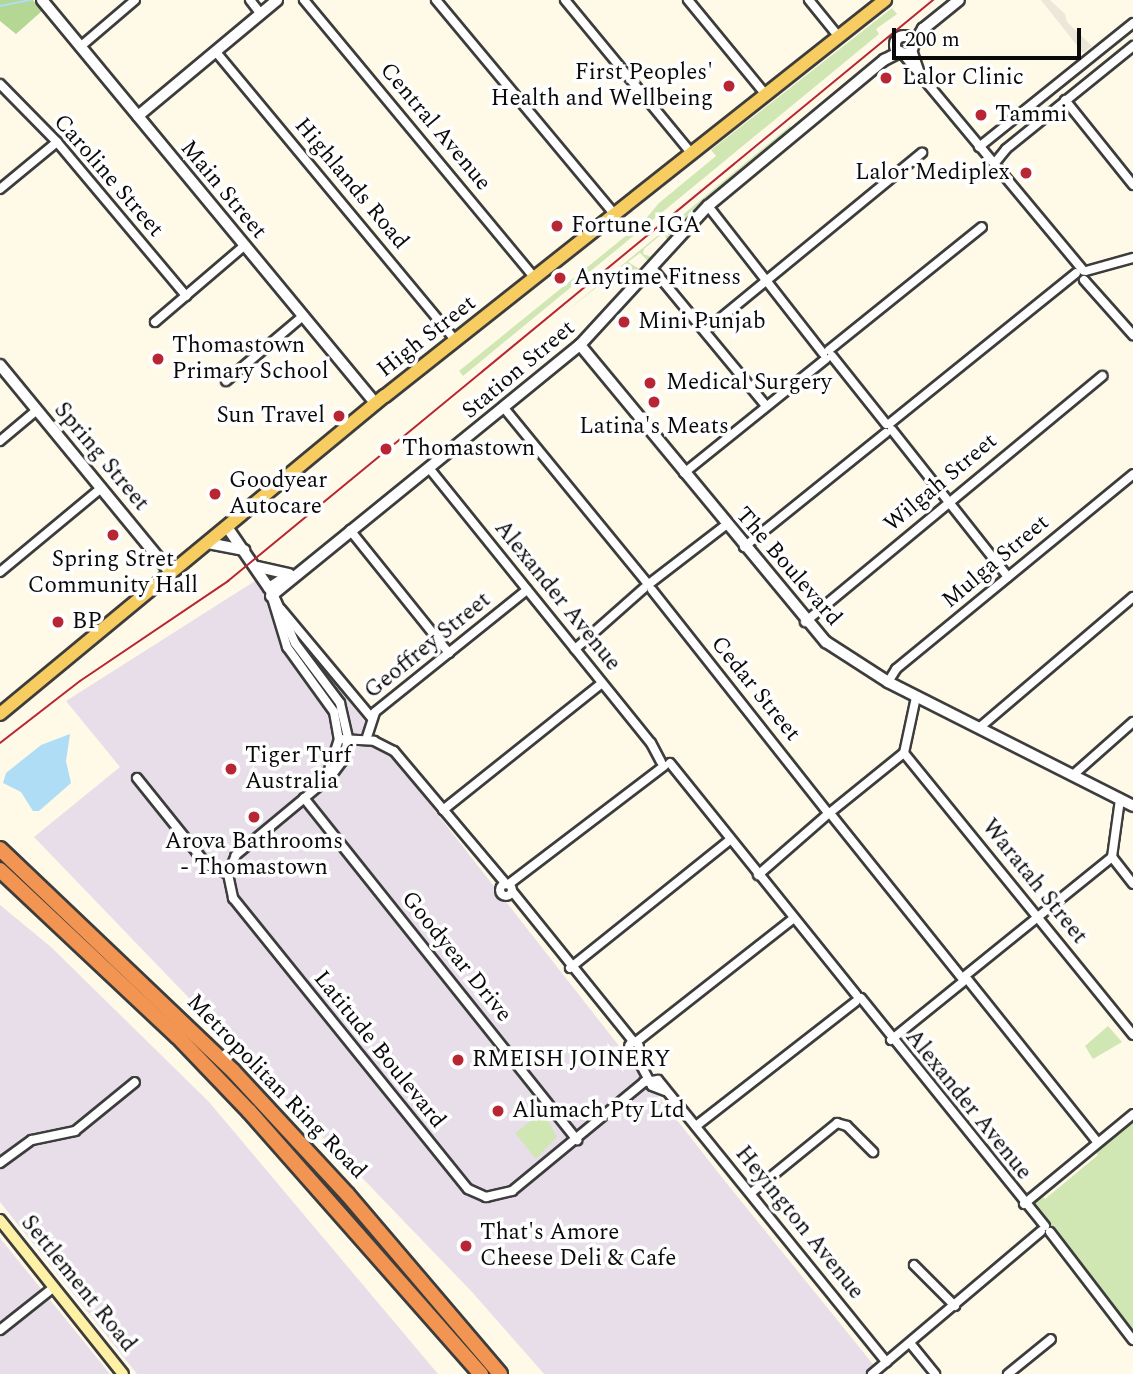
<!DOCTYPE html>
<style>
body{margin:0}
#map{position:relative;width:1133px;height:1374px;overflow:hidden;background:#fff9e8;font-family:Spectral,serif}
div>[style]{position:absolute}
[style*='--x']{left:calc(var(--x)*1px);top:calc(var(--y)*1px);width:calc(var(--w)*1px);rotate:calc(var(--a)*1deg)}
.industrial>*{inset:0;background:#e8deea}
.green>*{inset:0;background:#d0e7b3}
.forest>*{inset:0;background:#b4d893}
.plaza>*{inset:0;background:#ece7d9}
.water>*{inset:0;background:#aeddf5}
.stream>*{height:2px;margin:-1px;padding:0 1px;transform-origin:1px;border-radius:1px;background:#aeddf5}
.roads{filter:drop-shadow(2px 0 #3d3d3d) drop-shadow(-2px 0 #3d3d3d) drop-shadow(0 2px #3d3d3d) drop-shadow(0 -2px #3d3d3d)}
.minor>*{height:8px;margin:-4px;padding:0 4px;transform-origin:4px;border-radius:4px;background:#fff}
.minor>.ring{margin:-4px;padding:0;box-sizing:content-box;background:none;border:8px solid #fff;border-radius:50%}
.tertiary>*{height:10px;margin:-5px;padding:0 5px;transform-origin:5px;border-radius:5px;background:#fff}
.tertiary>.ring{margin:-5px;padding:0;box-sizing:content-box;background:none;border:10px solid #fff;border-radius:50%}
.secondary>*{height:10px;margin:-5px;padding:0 5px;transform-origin:5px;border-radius:5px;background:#fef0a4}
.primary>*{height:12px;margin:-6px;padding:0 6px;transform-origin:6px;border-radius:6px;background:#f7cc60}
.motorway>*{height:14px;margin:-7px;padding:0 7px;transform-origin:7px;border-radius:7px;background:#f29552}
.rail>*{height:2px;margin:-1px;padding:0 1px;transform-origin:1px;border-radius:1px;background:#b72632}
.dots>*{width:19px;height:19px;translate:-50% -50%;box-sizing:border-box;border:4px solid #fff;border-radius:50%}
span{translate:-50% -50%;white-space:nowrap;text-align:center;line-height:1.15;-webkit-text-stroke:7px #fff;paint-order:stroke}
.poi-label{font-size:23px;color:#0a0a0a}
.right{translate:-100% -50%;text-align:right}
.left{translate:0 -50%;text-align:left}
.street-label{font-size:23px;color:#0a0a0a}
.scale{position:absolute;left:892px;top:28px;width:189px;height:32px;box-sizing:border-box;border:4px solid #0a0a0a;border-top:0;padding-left:9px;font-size:21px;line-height:24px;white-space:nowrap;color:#0a0a0a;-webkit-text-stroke:5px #fff;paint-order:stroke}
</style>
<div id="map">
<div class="industrial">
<div style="clip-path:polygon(255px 581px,724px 1180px,881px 1374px,544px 1374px,472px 1292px,34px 837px,120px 767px,66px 701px)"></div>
<div style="clip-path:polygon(0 905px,51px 947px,209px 1102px,438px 1374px,137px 1374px,0 1202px)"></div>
<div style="clip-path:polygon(0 1238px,110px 1374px,0 1374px)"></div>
</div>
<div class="green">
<div style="clip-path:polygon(892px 8px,897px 14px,876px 29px,879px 34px,463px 376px,459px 371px,643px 222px,659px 203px,716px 156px,711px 150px)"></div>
<div style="clip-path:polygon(790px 126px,791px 131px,668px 243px,664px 232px,644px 249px,643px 254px,655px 258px,648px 267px,648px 261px,640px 253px,628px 262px,643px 271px,630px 286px,636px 274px,627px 263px,563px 314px)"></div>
<div style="clip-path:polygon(1108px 1026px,1122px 1042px,1093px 1059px,1085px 1046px)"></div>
<div style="clip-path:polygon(537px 1116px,540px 1120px,546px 1116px,557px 1137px,536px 1159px,515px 1133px)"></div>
<div style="clip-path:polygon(1133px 1119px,1133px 1332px,1031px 1203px,1041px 1195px,1045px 1199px,1098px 1155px,1095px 1151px)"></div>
</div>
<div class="forest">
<div style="clip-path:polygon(0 0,33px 0,42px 11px,16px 34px,0 21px)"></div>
</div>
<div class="plaza">
<div style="clip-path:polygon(1041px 0,1050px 0,1065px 14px,1067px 22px,1092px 46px,1083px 53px)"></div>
</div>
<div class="water">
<div style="clip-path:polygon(70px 734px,66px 761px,71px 783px,39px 811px,33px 811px,21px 792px,3px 783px,6px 773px,41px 745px)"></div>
</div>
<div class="stream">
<div style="--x:0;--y:6;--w:31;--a:-11"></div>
</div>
<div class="roads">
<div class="minor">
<div style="--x:250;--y:0;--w:18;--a:52"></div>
<div style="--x:304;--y:0;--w:361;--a:50.3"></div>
<div style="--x:436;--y:0;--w:280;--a:50.2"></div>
<div style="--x:565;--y:0;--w:200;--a:50.5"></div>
<div style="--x:688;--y:0;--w:123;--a:50.6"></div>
<div style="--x:809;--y:0;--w:48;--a:51"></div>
<div style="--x:80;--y:47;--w:72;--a:-40.5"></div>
<div style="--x:912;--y:50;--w:21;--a:71"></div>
<div style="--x:216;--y:52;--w:376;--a:50.3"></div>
<div style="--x:902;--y:53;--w:283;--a:50.2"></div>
<div style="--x:0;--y:84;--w:81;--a:45.5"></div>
<div style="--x:57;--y:142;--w:201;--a:50"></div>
<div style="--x:1065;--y:100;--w:109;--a:51.3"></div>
<div style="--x:979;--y:147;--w:198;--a:-38.8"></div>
<div style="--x:994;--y:164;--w:19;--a:-51"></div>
<div style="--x:1006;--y:149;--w:164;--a:-39"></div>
<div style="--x:0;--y:189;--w:74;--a:-39.5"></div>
<div style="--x:708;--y:206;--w:187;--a:52"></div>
<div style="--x:652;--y:268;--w:179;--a:50.4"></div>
<div style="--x:1086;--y:271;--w:49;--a:-15.5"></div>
<div style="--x:1084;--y:280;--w:74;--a:48.3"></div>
<div style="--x:155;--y:322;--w:117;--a:-40.5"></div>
<div style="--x:705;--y:331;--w:281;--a:-39.4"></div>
<div style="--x:829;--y:350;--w:196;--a:-38.8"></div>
<div style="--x:832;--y:356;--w:87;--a:51.5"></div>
<div style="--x:226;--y:381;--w:101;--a:-40.2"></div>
<div style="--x:504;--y:408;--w:227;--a:50.7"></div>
<div style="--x:889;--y:424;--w:240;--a:-38.9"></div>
<div style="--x:892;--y:430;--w:187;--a:51.7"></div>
<div style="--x:0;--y:441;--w:48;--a:-40"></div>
<div style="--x:429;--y:468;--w:353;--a:51.1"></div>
<div style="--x:651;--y:743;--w:21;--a:62"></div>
<div style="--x:684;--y:473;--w:182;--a:-38.8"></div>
<div style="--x:350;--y:530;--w:158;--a:51.2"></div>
<div style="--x:744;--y:547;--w:182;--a:-38.8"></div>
<div style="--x:0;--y:572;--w:131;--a:-39.7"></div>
<div style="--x:649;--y:584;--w:97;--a:-37.5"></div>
<div style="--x:652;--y:590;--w:284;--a:51.7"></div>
<div style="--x:270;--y:591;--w:59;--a:73.1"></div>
<div style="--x:287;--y:647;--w:80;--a:54.1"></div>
<div style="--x:334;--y:712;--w:27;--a:80"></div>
<div style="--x:339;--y:739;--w:40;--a:108"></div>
<div style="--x:272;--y:591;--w:57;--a:66.1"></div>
<div style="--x:295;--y:643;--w:75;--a:53.1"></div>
<div style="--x:340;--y:703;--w:37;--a:77"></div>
<div style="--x:348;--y:739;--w:22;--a:103"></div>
<div style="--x:343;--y:760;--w:20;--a:127"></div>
<div style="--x:331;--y:776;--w:124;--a:140.3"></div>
<div style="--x:236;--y:855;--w:21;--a:113"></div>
<div style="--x:228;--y:874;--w:25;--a:78"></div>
<div style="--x:233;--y:898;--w:374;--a:51.1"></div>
<div style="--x:468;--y:1189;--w:20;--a:24"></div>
<div style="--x:486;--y:1197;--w:27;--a:-13"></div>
<div style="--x:512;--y:1191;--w:171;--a:-39.5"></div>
<div style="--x:644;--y:1082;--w:14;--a:-8"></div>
<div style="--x:658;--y:1080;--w:363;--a:51"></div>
<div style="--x:281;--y:609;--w:141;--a:50.2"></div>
<div style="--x:805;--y:622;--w:386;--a:-39.6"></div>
<div style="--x:575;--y:649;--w:92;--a:-41.5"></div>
<div style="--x:888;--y:682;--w:15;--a:-58"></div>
<div style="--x:896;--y:669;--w:307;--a:-39.4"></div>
<div style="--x:979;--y:728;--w:202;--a:-40.4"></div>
<div style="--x:339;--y:739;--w:35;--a:3"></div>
<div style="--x:374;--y:741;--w:22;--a:27"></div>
<div style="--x:394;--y:751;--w:174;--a:49.9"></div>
<div style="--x:366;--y:740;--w:29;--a:-72"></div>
<div style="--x:375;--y:712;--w:195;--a:-38.8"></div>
<div style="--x:904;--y:753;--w:363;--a:50.9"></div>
<div style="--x:670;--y:763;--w:297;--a:51.2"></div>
<div style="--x:1073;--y:775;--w:80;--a:-41.5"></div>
<div style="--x:137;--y:778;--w:112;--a:51.2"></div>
<div style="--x:207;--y:865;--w:23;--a:23"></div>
<div style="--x:304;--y:798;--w:438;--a:51.4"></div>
<div style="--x:443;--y:810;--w:203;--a:-38.6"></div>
<div style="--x:832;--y:811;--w:92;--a:-38.9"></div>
<div style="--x:904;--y:753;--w:57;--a:-77.9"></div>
<div style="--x:833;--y:817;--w:205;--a:51.3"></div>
<div style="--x:1112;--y:857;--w:34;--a:52"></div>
<div style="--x:758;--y:875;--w:93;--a:-41.1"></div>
<div class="ring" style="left:500px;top:884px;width:4px;height:4px"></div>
<div style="--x:509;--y:884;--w:195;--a:-37.3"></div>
<div style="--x:512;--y:891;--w:193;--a:51.1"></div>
<div style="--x:570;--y:968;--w:205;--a:-38.7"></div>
<div style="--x:966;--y:975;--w:188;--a:-38.9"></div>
<div style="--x:1112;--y:857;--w:59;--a:-82.1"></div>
<div style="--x:968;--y:980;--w:208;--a:51.4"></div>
<div style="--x:861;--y:998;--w:293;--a:51.1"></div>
<div style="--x:891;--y:1040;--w:92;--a:-38.9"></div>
<div class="ring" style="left:629px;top:1042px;width:2px;height:2px"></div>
<div style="--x:636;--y:1042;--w:199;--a:-38.1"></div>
<div style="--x:634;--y:1052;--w:38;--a:62"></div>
<div style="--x:652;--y:1086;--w:14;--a:21"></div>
<div style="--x:696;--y:1126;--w:202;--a:-37.9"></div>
<div style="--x:0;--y:1163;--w:39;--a:-36"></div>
<div style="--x:32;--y:1140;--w:44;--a:-11.8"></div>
<div style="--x:75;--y:1131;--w:77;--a:-39.2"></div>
<div style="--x:751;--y:1193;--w:111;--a:-39.1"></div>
<div style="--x:837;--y:1123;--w:10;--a:17"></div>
<div style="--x:847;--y:1126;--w:37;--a:45"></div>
<div style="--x:1024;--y:1204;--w:141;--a:-39.5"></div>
<div style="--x:1050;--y:1232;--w:136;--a:52.5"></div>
<div style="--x:914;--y:1265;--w:58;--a:45"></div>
<div style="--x:0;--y:1330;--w:69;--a:-38.5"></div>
<div style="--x:910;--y:1343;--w:40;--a:51"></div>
<div style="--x:872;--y:1374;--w:221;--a:-40.2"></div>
<div style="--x:1008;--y:1374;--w:55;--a:-39.1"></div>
</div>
<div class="tertiary">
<div style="--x:42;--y:0;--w:524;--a:50.42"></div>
<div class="ring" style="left:895px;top:36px;width:8px;height:8px"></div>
<div style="--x:913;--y:46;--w:20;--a:-60"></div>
<div style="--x:923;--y:29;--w:46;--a:-38.9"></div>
<div style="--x:138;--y:116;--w:181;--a:-39.8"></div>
<div style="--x:580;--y:345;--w:386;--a:50.4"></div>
<div style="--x:826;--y:642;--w:74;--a:32.8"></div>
<div style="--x:888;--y:682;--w:275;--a:26.8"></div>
<div style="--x:0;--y:365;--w:269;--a:50.6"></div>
<div style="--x:227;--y:527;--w:74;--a:55.5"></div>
<div style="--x:269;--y:588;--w:20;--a:-33"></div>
<div style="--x:208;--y:543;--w:37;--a:11"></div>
<div style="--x:258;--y:567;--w:32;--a:13"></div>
<div style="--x:271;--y:596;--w:398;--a:-39.1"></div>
<div style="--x:580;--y:345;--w:189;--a:-47.4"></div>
<div style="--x:708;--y:206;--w:229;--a:-39.7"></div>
<div style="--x:884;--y:60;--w:18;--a:-27"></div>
</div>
<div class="secondary">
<div style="--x:0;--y:1220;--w:197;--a:51.4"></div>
</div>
<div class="primary">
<div style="--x:0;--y:714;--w:499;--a:-39.6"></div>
<div style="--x:385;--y:396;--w:638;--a:-38.38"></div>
</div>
<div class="motorway">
<div style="--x:0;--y:849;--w:322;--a:43.6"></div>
<div style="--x:233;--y:1071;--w:168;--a:47.2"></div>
<div style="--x:347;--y:1194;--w:236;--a:49.6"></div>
<div style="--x:0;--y:870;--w:243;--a:43.2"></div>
<div style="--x:177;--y:1036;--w:104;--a:46.2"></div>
<div style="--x:249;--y:1111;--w:351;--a:48.6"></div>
</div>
</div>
<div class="rail">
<div style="--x:0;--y:743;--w:101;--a:-37.8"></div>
<div style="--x:80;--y:681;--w:179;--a:-34"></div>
<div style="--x:228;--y:581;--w:914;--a:-39.49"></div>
</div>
<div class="dots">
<div style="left:886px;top:78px;background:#b72632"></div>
<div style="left:729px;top:86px;background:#b72632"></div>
<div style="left:981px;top:115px;background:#b72632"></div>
<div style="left:1026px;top:173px;background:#b72632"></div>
<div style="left:557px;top:226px;background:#b72632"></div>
<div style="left:560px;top:278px;background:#b72632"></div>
<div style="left:624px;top:322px;background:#b72632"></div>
<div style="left:158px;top:359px;background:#b72632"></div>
<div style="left:650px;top:383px;background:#b72632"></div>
<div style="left:654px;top:402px;background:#b72632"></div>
<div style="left:339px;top:416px;background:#b72632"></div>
<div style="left:386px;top:449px;background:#b72632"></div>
<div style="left:215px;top:494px;background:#b72632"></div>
<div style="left:113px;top:535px;background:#b72632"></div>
<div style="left:58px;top:622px;background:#b72632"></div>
<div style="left:231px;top:769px;background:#b72632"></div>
<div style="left:254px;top:817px;background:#b72632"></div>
<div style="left:458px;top:1060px;background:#b72632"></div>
<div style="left:498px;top:1111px;background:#b72632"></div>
<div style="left:466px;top:1246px;background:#b72632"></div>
</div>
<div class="poi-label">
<span class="right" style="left:713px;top:86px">First Peoples'<br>Health and Wellbeing</span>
<span class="left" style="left:902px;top:78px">Lalor Clinic</span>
<span class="left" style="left:995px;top:115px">Tammi</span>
<span class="right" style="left:1010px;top:173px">Lalor Mediplex</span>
<span class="left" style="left:571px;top:226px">Fortune IGA</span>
<span class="left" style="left:574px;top:278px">Anytime Fitness</span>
<span class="left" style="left:638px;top:322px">Mini Punjab</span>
<span class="left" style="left:172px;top:359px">Thomastown<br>Primary School</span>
<span class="left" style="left:666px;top:383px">Medical Surgery</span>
<span class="right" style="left:325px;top:416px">Sun Travel</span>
<span style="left:654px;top:427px">Latina's Meats</span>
<span class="left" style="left:402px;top:449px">Thomastown</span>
<span class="left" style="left:229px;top:494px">Goodyear<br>Autocare</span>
<span style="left:113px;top:573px">Spring Stret<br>Community Hall</span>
<span class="left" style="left:72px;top:622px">BP</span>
<span class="left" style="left:245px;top:769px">Tiger Turf<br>Australia</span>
<span style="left:254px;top:855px">Arova Bathrooms<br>- Thomastown</span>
<span class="left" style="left:472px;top:1060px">RMEISH JOINERY</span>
<span class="left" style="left:512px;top:1111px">Alumach Pty Ltd</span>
<span class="left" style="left:480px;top:1246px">That's Amore<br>Cheese Deli &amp; Cafe</span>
</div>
<div class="street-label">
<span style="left:435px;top:127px;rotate:50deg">Central Avenue</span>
<span style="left:108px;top:176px;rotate:49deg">Caroline Street</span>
<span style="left:351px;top:184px;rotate:50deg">Highlands Road</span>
<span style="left:223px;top:190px;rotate:50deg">Main Street</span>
<span style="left:427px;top:337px;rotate:-38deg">High Street</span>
<span style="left:519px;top:370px;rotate:-40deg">Station Street</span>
<span style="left:101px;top:457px;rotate:50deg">Spring Street</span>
<span style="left:941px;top:483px;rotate:-40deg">Wilgah Street</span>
<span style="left:996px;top:562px;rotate:-40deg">Mulga Street</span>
<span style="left:788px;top:567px;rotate:49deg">The Boulevard</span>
<span style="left:557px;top:596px;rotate:51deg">Alexander Avenue</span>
<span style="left:428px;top:646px;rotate:-39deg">Geoffrey Street</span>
<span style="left:755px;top:689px;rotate:51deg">Cedar Street</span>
<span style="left:1034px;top:882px;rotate:51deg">Waratah Street</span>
<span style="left:456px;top:957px;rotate:51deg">Goodyear Drive</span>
<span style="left:379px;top:1050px;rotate:51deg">Latitude Boulevard</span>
<span style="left:276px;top:1087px;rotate:46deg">Metropolitan Ring Road</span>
<span style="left:968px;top:1105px;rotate:51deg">Alexander Avenue</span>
<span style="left:799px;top:1223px;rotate:51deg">Heyington Avenue</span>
<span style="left:78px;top:1284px;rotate:51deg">Settlement Road</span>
</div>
<div class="scale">200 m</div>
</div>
